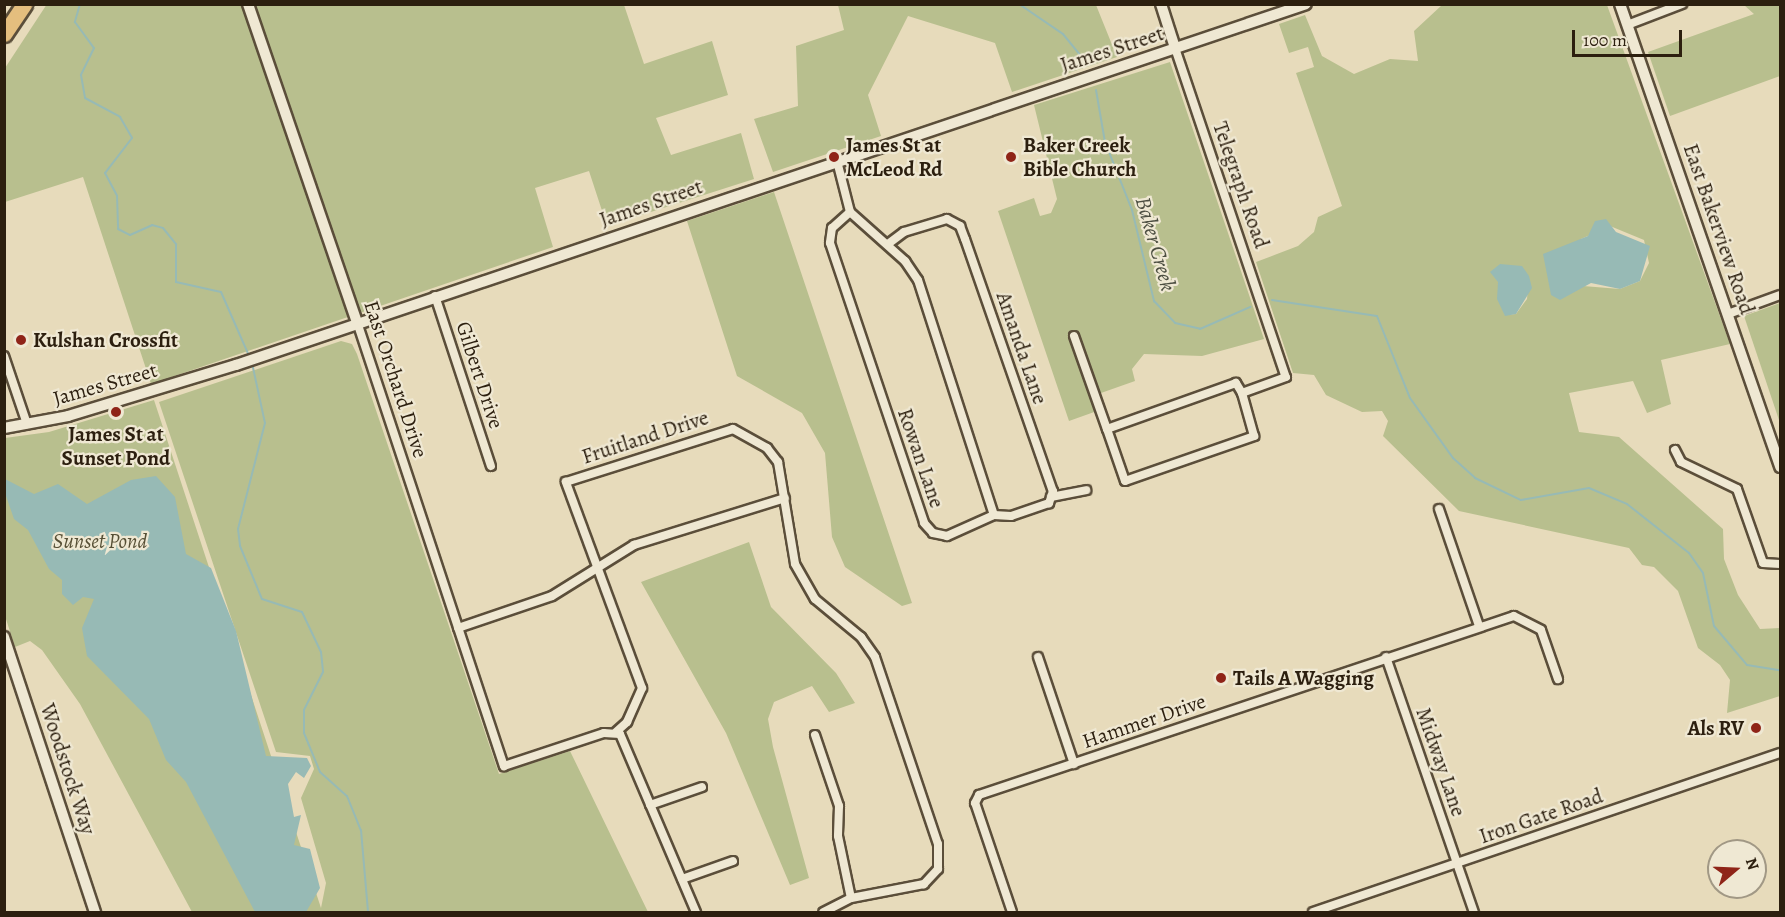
<!DOCTYPE html>
<style>
body{margin:0}
#map{position:relative;width:1785px;height:917px;overflow:hidden;background:#e7dbbb;font-family:Alegreya,serif}
div>[style]{position:absolute}
[style*='--x']{left:calc(var(--x)*1px);top:calc(var(--y)*1px);width:calc(var(--w)*1px);rotate:calc(var(--a)*1deg)}
.green>*{inset:0;background:#b8bf8e}
.water>*{inset:0;background:#97bab5}
.stream>*{height:2px;margin:-1px;padding:0 1px;transform-origin:1px;border-radius:1px;background:#97bab5}
.roads{filter:drop-shadow(2px 0 #5b4e3a) drop-shadow(-2px 0 #5b4e3a) drop-shadow(0 2px #5b4e3a) drop-shadow(0 -2px #5b4e3a)}
.street>*{height:8px;margin:-4px;padding:0 4px;transform-origin:4px;border-radius:4px;background:#efe8d3}
.secondary>*{height:10px;margin:-5px;padding:0 5px;transform-origin:5px;border-radius:5px;background:#efe8d3}
.highway>*{height:15px;margin:-7.5px;padding:0 7.5px;transform-origin:7.5px;border-radius:7.5px;background:#e4be7e}
.dots>*{width:16px;height:16px;translate:-50% -50%;box-sizing:border-box;border:3px solid #efe8d3;border-radius:50%}
span{translate:-50% -50%;white-space:nowrap;text-align:center;line-height:1.15;-webkit-text-stroke:4.5px #efe8d3;paint-order:stroke}
.street-label{font-size:21px;color:#2c1f0f}
.poi-label{font-size:21px;color:#2c1f0f;font-weight:700}
.left{translate:0 -50%;text-align:left}
.right{translate:-100% -50%;text-align:right}
.park-label{font-size:21px;color:#564f35;font-style:italic}
.water-label{font-size:22px;color:#4c4e41;font-style:italic}
.frame{position:absolute;inset:0;border:6px solid #2c1f0f;pointer-events:none}
.north{position:absolute;left:1707px;top:839px;width:60px;height:60px;box-sizing:border-box;background:#efe8d3;border:2px solid #a19885;border-radius:50%;rotate:71deg;font-size:16px;font-weight:700;line-height:24px;text-align:center;color:#2c1f0f}
.north::after{content:'';display:block;margin:auto;width:21px;height:27px;background:#8f2418;clip-path:polygon(50% 0,100% 100%,50% 72%,0 100%)}
.scale{position:absolute;left:1572px;top:30px;width:110px;height:27px;box-sizing:border-box;border:3px solid #2c1f0f;border-top:0;padding-left:8px;font-size:18px;line-height:21px;white-space:nowrap;color:#2c1f0f;-webkit-text-stroke:4px #efe8d3;paint-order:stroke}
</style>
<div id="map">
<div class="green">
<div style="clip-path:polygon(47px 4px,624px 5px,644px 64px,712px 41px,728px 95px,656px 118px,671px 155px,741px 133px,754px 179px,607px 226px,589px 171px,535px 188px,553px 247px,151px 384px,83px 177px,5px 202px,5px 68px)"></div>
<div style="clip-path:polygon(838px 5px,1096px 5px,1117px 57px,1012px 92px,995px 43px,908px 16px,868px 95px,881px 136px,773px 172px,754px 119px,798px 106px,796px 46px,844px 30px)"></div>
<div style="clip-path:polygon(evenodd,1442px 5px,1607px 5px,1730px 344px,1661px 360px,1671px 404px,1647px 413px,1633px 381px,1569px 393px,1579px 432px,1619px 437px,1723px 529px,1724px 559px,1738px 595px,1760px 629px,1780px 628px,1780px 696px,1727px 713px,1730px 680px,1720px 665px,1698px 648px,1678px 591px,1654px 567px,1642px 565px,1629px 548px,1459px 511px,1383px 436px,1388px 421px,1382px 411px,1362px 412px,1326px 395px,1314px 375px,1293px 373px,1256px 262px,1298px 246px,1314px 232px,1318px 217px,1342px 206px,1296px 73px,1314px 67px,1308px 47px,1289px 53px,1279px 24px,1305px 15px,1322px 56px,1354px 74px,1390px 59px,1418px 61px,1414px 31px,1442px 5px,1610px 226px,1644px 240px,1649px 263px,1640px 281px,1620px 289px,1583px 286px,1581px 239px,1610px 226px,1442px 5px,1529px 276px,1527px 299px,1516px 314px,1505px 315px,1498px 281px,1529px 276px)"></div>
<div style="clip-path:polygon(1744px 5px,1780px 5px,1780px 76px,1670px 116px,1648px 52px,1754px 14px)"></div>
<div style="clip-path:polygon(1170px 62px,1264px 339px,1202px 356px,1144px 354px,1132px 369px,1135px 381px,1101px 393px,1097px 411px,1069px 421px,998px 211px,1034px 198px,1040px 216px,1051px 213px,1057px 199px,1034px 105px)"></div>
<div style="clip-path:polygon(774px 192px,912px 603px,902px 606px,845px 567px,832px 537px,825px 453px,802px 413px,737px 376px,687px 221px)"></div>
<div style="clip-path:polygon(1780px 303px,1780px 423px,1744px 316px)"></div>
<div style="clip-path:polygon(341px 341px,352px 344px,357px 354px,499px 774px,570px 751px,648px 912px,192px 912px,80px 704px,42px 650px,30px 641px,15px 647px,5px 616px,5px 438px,49px 432px,154px 400px,321px 908px,326px 883px,301px 798px,314px 769px,310px 756px,276px 752px,159px 402px)"></div>
<div style="clip-path:polygon(749px 542px,771px 607px,836px 673px,855px 703px,829px 712px,812px 686px,774px 702px,768px 719px,773px 747px,809px 878px,790px 885px,726px 733px,641px 582px)"></div>
</div>
<div class="water">
<div style="clip-path:polygon(1606px 219px,1616px 232px,1650px 246px,1640px 281px,1620px 289px,1591px 283px,1560px 300px,1551px 295px,1543px 254px,1588px 236px,1595px 221px)"></div>
<div style="clip-path:polygon(1500px 264px,1522px 266px,1529px 276px,1532px 288px,1516px 314px,1505px 316px,1497px 299px,1498px 282px,1490px 272px)"></div>
<div style="clip-path:polygon(156px 476px,175px 497px,186px 554px,211px 568px,236px 631px,266px 756px,307px 758px,311px 766px,304px 778px,296px 772px,288px 784px,294px 817px,301px 815px,294px 845px,310px 849px,320px 888px,306px 912px,255px 912px,186px 782px,166px 760px,149px 719px,87px 656px,82px 628px,94px 599px,83px 597px,73px 605px,62px 594px,62px 580px,49px 569px,28px 530px,14px 519px,5px 493px,5px 479px,34px 494px,58px 484px,87px 504px,131px 480px)"></div>
</div>
<div class="stream">
<div style="--x:80;--y:4;--w:19;--a:106"></div>
<div style="--x:75;--y:22;--w:32;--a:54"></div>
<div style="--x:94;--y:48;--w:30;--a:116"></div>
<div style="--x:81;--y:75;--w:23;--a:80"></div>
<div style="--x:85;--y:98;--w:40;--a:28"></div>
<div style="--x:120;--y:117;--w:24;--a:60"></div>
<div style="--x:132;--y:138;--w:44;--a:127.6"></div>
<div style="--x:105;--y:173;--w:26;--a:62"></div>
<div style="--x:117;--y:196;--w:33;--a:88"></div>
<div style="--x:118;--y:229;--w:13;--a:27"></div>
<div style="--x:130;--y:235;--w:24;--a:-24"></div>
<div style="--x:152;--y:225;--w:11;--a:15"></div>
<div style="--x:163;--y:228;--w:21;--a:51"></div>
<div style="--x:176;--y:244;--w:38;--a:90"></div>
<div style="--x:176;--y:282;--w:46;--a:12.5"></div>
<div style="--x:221;--y:292;--w:72;--a:66.3"></div>
<div style="--x:1019;--y:4;--w:53;--a:34.3"></div>
<div style="--x:1063;--y:34;--w:36;--a:51"></div>
<div style="--x:1096;--y:90;--w:53;--a:80.2"></div>
<div style="--x:1105;--y:142;--w:73;--a:68.3"></div>
<div style="--x:1132;--y:210;--w:94;--a:76.4"></div>
<div style="--x:1154;--y:301;--w:30;--a:46"></div>
<div style="--x:1175;--y:323;--w:26;--a:13"></div>
<div style="--x:1200;--y:329;--w:55;--a:-23.7"></div>
<div style="--x:1272;--y:300;--w:106;--a:8.7"></div>
<div style="--x:1377;--y:316;--w:88;--a:68.1"></div>
<div style="--x:1410;--y:398;--w:74;--a:54.4"></div>
<div style="--x:1453;--y:458;--w:30;--a:42"></div>
<div style="--x:1475;--y:478;--w:51;--a:25.6"></div>
<div style="--x:1521;--y:500;--w:69;--a:-10"></div>
<div style="--x:1589;--y:488;--w:41;--a:22.8"></div>
<div style="--x:1627;--y:504;--w:79;--a:38.3"></div>
<div style="--x:1689;--y:553;--w:24;--a:55"></div>
<div style="--x:1703;--y:573;--w:54;--a:78.3"></div>
<div style="--x:1714;--y:626;--w:51;--a:49.8"></div>
<div style="--x:1747;--y:665;--w:33;--a:9"></div>
<div style="--x:252;--y:363;--w:61;--a:77.8"></div>
<div style="--x:265;--y:423;--w:109;--a:104.3"></div>
<div style="--x:238;--y:529;--w:17;--a:83"></div>
<div style="--x:240;--y:546;--w:57;--a:67.5"></div>
<div style="--x:262;--y:599;--w:42;--a:18"></div>
<div style="--x:302;--y:612;--w:44;--a:64.6"></div>
<div style="--x:321;--y:652;--w:20;--a:84"></div>
<div style="--x:323;--y:672;--w:42;--a:116.6"></div>
<div style="--x:304;--y:710;--w:23;--a:90"></div>
<div style="--x:304;--y:733;--w:42;--a:67.7"></div>
<div style="--x:320;--y:772;--w:36;--a:42"></div>
<div style="--x:347;--y:796;--w:37;--a:68"></div>
<div style="--x:361;--y:830;--w:82;--a:85.1"></div>
</div>
<div class="roads">
<div class="street">
<div style="--x:1627;--y:25;--w:59;--a:-20.9"></div>
<div style="--x:1175;--y:48;--w:347;--a:71.4"></div>
<div style="--x:1286;--y:377;--w:47;--a:160"></div>
<div style="--x:1242;--y:393;--w:12;--a:-121"></div>
<div style="--x:1236;--y:383;--w:137;--a:160.4"></div>
<div style="--x:1107;--y:429;--w:55;--a:70.9"></div>
<div style="--x:1125;--y:481;--w:137;--a:-19.2"></div>
<div style="--x:1254;--y:436;--w:45;--a:-105.6"></div>
<div style="--x:837;--y:161;--w:53;--a:75.7"></div>
<div style="--x:850;--y:212;--w:24;--a:138"></div>
<div style="--x:832;--y:228;--w:15;--a:98"></div>
<div style="--x:830;--y:243;--w:295;--a:71.4"></div>
<div style="--x:924;--y:523;--w:13;--a:48"></div>
<div style="--x:933;--y:533;--w:14;--a:12"></div>
<div style="--x:947;--y:536;--w:51;--a:-24.1"></div>
<div style="--x:850;--y:212;--w:74;--a:41.7"></div>
<div style="--x:905;--y:261;--w:23;--a:56"></div>
<div style="--x:918;--y:280;--w:247;--a:72.1"></div>
<div style="--x:888;--y:244;--w:20;--a:-37"></div>
<div style="--x:904;--y:232;--w:45;--a:-16.8"></div>
<div style="--x:947;--y:219;--w:15;--a:28"></div>
<div style="--x:960;--y:226;--w:14;--a:69"></div>
<div style="--x:965;--y:239;--w:267;--a:70.8"></div>
<div style="--x:1053;--y:491;--w:13;--a:108"></div>
<div style="--x:1049;--y:503;--w:40;--a:161.1"></div>
<div style="--x:1011;--y:516;--w:17;--a:-177"></div>
<div style="--x:435;--y:296;--w:179;--a:71.8"></div>
<div style="--x:1728;--y:314;--w:55;--a:-20.1"></div>
<div style="--x:357;--y:322;--w:468;--a:71.7"></div>
<div style="--x:504;--y:766;--w:105;--a:-18.3"></div>
<div style="--x:604;--y:733;--w:16;--a:4"></div>
<div style="--x:620;--y:734;--w:194;--a:66.9"></div>
<div style="--x:1074;--y:336;--w:99;--a:70.5"></div>
<div style="--x:4;--y:356;--w:72;--a:71.3"></div>
<div style="--x:1675;--y:450;--w:13;--a:63"></div>
<div style="--x:1681;--y:462;--w:62;--a:25.7"></div>
<div style="--x:1737;--y:489;--w:78;--a:70.6"></div>
<div style="--x:1763;--y:563;--w:17;--a:3"></div>
<div style="--x:1051;--y:497;--w:36;--a:-11"></div>
<div style="--x:1439;--y:509;--w:124;--a:71.1"></div>
<div style="--x:458;--y:628;--w:99;--a:-18.8"></div>
<div style="--x:552;--y:596;--w:97;--a:-31.9"></div>
<div style="--x:634;--y:545;--w:158;--a:-17.3"></div>
<div style="--x:1038;--y:657;--w:113;--a:71.4"></div>
<div style="--x:1386;--y:657;--w:270;--a:71"></div>
<div style="--x:616;--y:732;--w:15;--a:-42"></div>
<div style="--x:627;--y:722;--w:37;--a:-66"></div>
<div style="--x:642;--y:688;--w:220;--a:-110.3"></div>
<div style="--x:566;--y:482;--w:175;--a:-17.6"></div>
<div style="--x:733;--y:429;--w:39;--a:29"></div>
<div style="--x:767;--y:448;--w:18;--a:52"></div>
<div style="--x:778;--y:462;--w:103;--a:80.5"></div>
<div style="--x:795;--y:564;--w:40;--a:60.3"></div>
<div style="--x:815;--y:599;--w:60;--a:39.6"></div>
<div style="--x:861;--y:637;--w:24;--a:55"></div>
<div style="--x:875;--y:657;--w:197;--a:71.4"></div>
<div style="--x:938;--y:844;--w:25;--a:90"></div>
<div style="--x:938;--y:869;--w:21;--a:133"></div>
<div style="--x:924;--y:884;--w:74;--a:169.1"></div>
<div style="--x:851;--y:898;--w:31;--a:153"></div>
<div style="--x:815;--y:735;--w:75;--a:71.3"></div>
<div style="--x:839;--y:806;--w:30;--a:92"></div>
<div style="--x:838;--y:836;--w:63;--a:78.2"></div>
<div style="--x:650;--y:805;--w:55;--a:-19.1"></div>
<div style="--x:682;--y:879;--w:54;--a:-19.4"></div>
<div style="--x:1012;--y:912;--w:115;--a:-108.7"></div>
<div style="--x:975;--y:803;--w:9;--a:-63"></div>
<div style="--x:979;--y:795;--w:564;--a:-18.5"></div>
<div style="--x:1514;--y:616;--w:30;--a:27"></div>
<div style="--x:1541;--y:630;--w:52;--a:70.9"></div>
<div style="--x:1313;--y:912;--w:493;--a:-18.8"></div>
</div>
<div class="secondary">
<div style="--x:248;--y:4;--w:336;--a:71.1"></div>
<div style="--x:1161;--y:4;--w:46;--a:72.3"></div>
<div style="--x:1620;--y:4;--w:490;--a:70.9"></div>
<div style="--x:4;--y:428;--w:65;--a:-10.6"></div>
<div style="--x:68;--y:416;--w:176;--a:-16.9"></div>
<div style="--x:236;--y:365;--w:1129;--a:-18.64"></div>
<div style="--x:4;--y:637;--w:290;--a:71.7"></div>
</div>
<div class="highway">
<div style="--x:4;--y:34;--w:36;--a:-56"></div>
</div>
</div>
<div class="dots">
<div style="left:834px;top:157px;background:#8f2418"></div>
<div style="left:1011px;top:157px;background:#8f2418"></div>
<div style="left:21px;top:340px;background:#8f2418"></div>
<div style="left:116px;top:412px;background:#8f2418"></div>
<div style="left:1221px;top:678px;background:#8f2418"></div>
<div style="left:1756px;top:728px;background:#8f2418"></div>
</div>
<div class="street-label">
<span style="left:1112px;top:49px;rotate:-18deg">James Street</span>
<span style="left:1241px;top:185px;rotate:71deg">Telegraph Road</span>
<span style="left:651px;top:203px;rotate:-19deg">James Street</span>
<span style="left:1719px;top:229px;rotate:71deg">East Bakerview Road</span>
<span style="left:1022px;top:348px;rotate:71deg">Amanda Lane</span>
<span style="left:480px;top:375px;rotate:72deg">Gilbert Drive</span>
<span style="left:396px;top:379px;rotate:72deg">East Orchard Drive</span>
<span style="left:105px;top:384px;rotate:-16deg">James Street</span>
<span style="left:645px;top:437px;rotate:-18deg">Fruitland Drive</span>
<span style="left:921px;top:458px;rotate:71deg">Rowan Lane</span>
<span style="left:1144px;top:721px;rotate:-19deg">Hammer Drive</span>
<span style="left:1441px;top:762px;rotate:71deg">Midway Lane</span>
<span style="left:68px;top:769px;rotate:72deg">Woodstock Way</span>
<span style="left:1541px;top:816px;rotate:-19deg">Iron Gate Road</span>
</div>
<div class="poi-label">
<span class="left" style="left:846px;top:157px">James St at<br>McLeod Rd</span>
<span class="left" style="left:1023px;top:157px">Baker Creek<br>Bible Church</span>
<span class="left" style="left:33px;top:340px">Kulshan Crossfit</span>
<span style="left:116px;top:446px">James St at<br>Sunset Pond</span>
<span class="left" style="left:1233px;top:678px">Tails A Wagging</span>
<span class="right" style="left:1744px;top:728px">Als RV</span>
</div>
<div class="park-label">
<span style="left:100px;top:541px">Sunset Pond</span>
</div>
<div class="water-label">
<span style="left:1155px;top:244px;rotate:74deg">Baker Creek</span>
</div>
<div class="frame"></div>
<div class="north">N</div>
<div class="scale">100 m</div>
</div>
